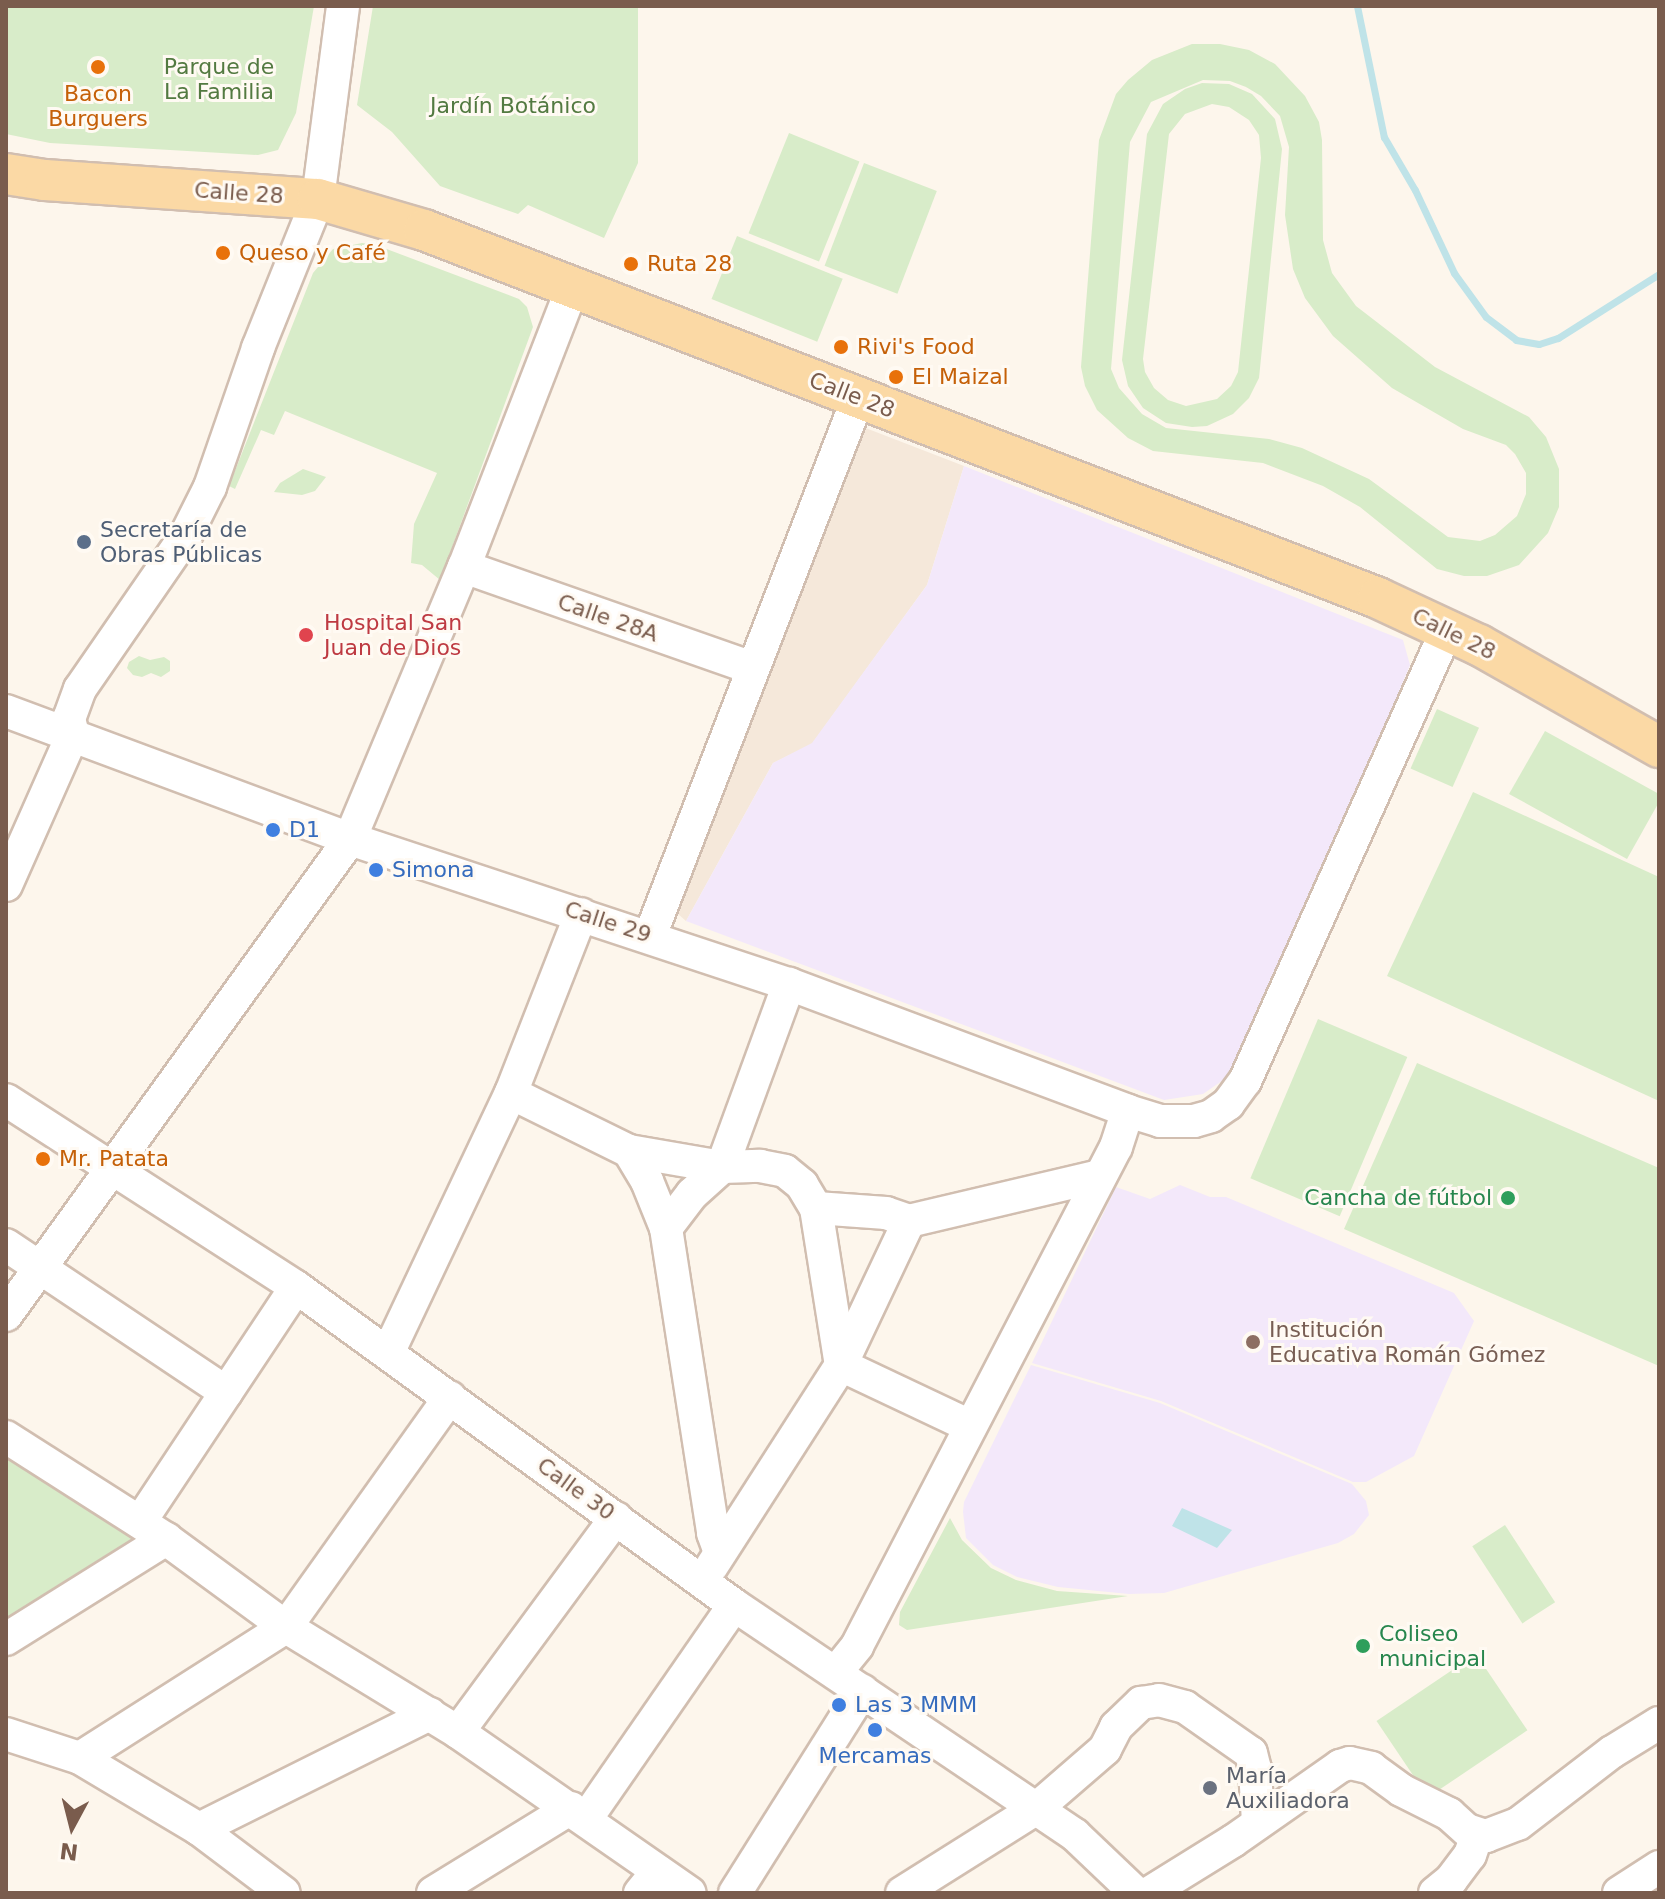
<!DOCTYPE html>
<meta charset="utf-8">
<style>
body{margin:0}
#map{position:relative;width:1665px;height:1899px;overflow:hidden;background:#fdf6ec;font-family:"DejaVu Sans",sans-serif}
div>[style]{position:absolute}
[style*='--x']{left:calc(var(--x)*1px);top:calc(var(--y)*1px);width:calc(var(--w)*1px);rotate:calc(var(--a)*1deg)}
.residential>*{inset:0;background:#f5e8da}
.education>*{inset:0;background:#f3e8fa}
.green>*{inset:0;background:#d8ecc9;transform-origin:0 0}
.water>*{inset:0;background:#bfe3e8}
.stream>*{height:7px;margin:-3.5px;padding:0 3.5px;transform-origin:3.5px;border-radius:3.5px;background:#bfe3e8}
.roads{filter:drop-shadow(2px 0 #d1beb0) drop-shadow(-2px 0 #d1beb0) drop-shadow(0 2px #d1beb0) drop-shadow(0 -2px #d1beb0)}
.minor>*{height:32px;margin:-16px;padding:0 16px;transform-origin:16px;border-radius:16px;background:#fff}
.major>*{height:40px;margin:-20px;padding:0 20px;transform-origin:20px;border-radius:20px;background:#fbd9a5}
.dots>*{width:22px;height:22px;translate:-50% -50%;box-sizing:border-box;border:4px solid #fffaf3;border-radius:50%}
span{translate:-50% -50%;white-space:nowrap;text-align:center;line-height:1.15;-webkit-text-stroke:6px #fffaf3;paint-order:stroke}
.park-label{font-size:22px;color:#537a41}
.food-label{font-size:22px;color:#c56008}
.left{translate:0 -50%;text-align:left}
.street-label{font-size:22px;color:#7a5c4d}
.service-label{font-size:22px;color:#4e5e75}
.health-label{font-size:22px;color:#be3a42}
.shop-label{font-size:22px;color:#366cbe}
.leisure-label{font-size:22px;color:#27864d}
.right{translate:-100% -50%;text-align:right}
.education-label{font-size:22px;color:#785e54}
.worship-label{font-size:22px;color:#5b616d}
.frame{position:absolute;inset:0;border:8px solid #7a5c4d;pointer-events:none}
.north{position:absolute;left:32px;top:1787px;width:80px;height:80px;-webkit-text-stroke:6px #fffaf3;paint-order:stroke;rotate:187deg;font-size:22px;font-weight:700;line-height:32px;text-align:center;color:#7a5c4d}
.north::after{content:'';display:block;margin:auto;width:28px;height:36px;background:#7a5c4d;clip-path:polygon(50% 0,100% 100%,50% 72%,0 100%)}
</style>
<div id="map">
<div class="residential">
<div style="clip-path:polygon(863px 427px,964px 466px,927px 585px,812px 744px,773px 763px,686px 921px,670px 907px)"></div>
</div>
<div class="education">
<div style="clip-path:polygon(964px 466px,1403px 640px,1410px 665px,1349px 812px,1229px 1076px,1203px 1094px,1164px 1100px,686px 921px,773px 763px,812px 743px,927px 585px)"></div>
<div style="clip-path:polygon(1180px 1185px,1210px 1197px,1226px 1197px,1454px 1293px,1474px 1321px,1414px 1456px,1366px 1482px,1353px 1482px,1161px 1401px,1032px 1363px,1116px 1187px,1150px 1199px)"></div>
<div style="clip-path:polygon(1031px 1365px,1160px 1403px,1352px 1484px,1366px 1501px,1369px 1515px,1354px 1534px,1338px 1543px,1164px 1593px,1129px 1594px,1058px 1587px,1017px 1577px,993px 1565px,966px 1538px,963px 1512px,964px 1502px)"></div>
</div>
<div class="green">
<div style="clip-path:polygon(6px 6px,314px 6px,296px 113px,278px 150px,258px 155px,50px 143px,6px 134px)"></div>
<div style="clip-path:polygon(373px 6px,638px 6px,638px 163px,604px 238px,528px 205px,518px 214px,440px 186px,392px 132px,357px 105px)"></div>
<div style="clip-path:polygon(evenodd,1192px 44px,1220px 44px,1249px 50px,1275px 64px,1305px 96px,1319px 122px,1322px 140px,1323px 240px,1332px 273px,1356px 306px,1435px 367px,1529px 417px,1546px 437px,1559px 469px,1559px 507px,1548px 533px,1519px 565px,1487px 576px,1464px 576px,1437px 569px,1360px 507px,1323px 486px,1263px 463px,1153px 451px,1128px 438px,1097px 410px,1085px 386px,1081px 367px,1099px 140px,1116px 94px,1128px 80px,1152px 60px,1192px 44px,1203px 80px,1230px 81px,1246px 87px,1261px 96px,1280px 116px,1289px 147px,1285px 215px,1293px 269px,1305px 298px,1333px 336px,1392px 388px,1463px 429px,1506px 445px,1515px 454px,1526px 473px,1526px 494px,1517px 516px,1495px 535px,1480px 541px,1448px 537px,1369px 479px,1302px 448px,1269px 439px,1166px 428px,1142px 414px,1119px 388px,1111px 369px,1130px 142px,1151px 102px,1203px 80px)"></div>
<div style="clip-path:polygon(evenodd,1202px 83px,1229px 84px,1252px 94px,1275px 119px,1282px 149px,1259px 378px,1249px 398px,1233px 414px,1207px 426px,1192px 427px,1166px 423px,1143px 408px,1128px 386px,1122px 360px,1147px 134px,1163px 104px,1185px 89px,1202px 83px,1212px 104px,1229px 107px,1249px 120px,1259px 135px,1261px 158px,1238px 372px,1231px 386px,1217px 399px,1186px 406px,1168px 400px,1154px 388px,1145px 372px,1143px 359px,1169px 134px,1185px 114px,1212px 104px)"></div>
<div style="left:789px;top:133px;width:76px;height:108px;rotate:22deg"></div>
<div style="left:864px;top:163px;width:78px;height:110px;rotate:21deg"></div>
<div style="left:737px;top:236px;width:114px;height:68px;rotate:22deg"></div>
<div style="clip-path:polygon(362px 243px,376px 245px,519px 299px,527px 307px,533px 327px,440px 580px,422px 565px,411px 563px,414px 524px,437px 473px,285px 411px,274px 435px,261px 430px,235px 489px,229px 486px,313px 273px,333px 249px)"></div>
<div style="clip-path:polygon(303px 469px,326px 477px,315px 491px,302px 495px,274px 492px,280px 483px)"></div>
<div style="clip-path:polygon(139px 656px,150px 660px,164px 657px,170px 661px,170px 671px,161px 677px,151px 673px,142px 677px,133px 675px,127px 668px,129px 662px)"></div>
<div style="left:1437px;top:709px;width:46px;height:65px;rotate:24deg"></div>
<div style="clip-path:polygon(1545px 731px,1659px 794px,1659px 802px,1627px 859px,1509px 794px)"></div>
<div style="clip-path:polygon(1473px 792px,1659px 877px,1659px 1101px,1387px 976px)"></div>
<div style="left:1318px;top:1019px;width:97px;height:173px;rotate:23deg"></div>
<div style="clip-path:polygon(1417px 1063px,1659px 1168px,1659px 1366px,1344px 1229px)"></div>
<div style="clip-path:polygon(6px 1442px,160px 1539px,6px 1621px)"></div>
<div style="clip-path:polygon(950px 1518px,962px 1540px,991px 1568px,1016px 1580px,1057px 1591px,1128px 1596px,907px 1630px,899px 1625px,900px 1612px)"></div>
<div style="left:1505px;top:1525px;width:92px;height:39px;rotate:57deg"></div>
<div style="left:1476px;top:1654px;width:92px;height:120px;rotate:56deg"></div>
</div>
<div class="water">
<div style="clip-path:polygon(1182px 1508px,1232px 1530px,1217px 1548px,1172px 1526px)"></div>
</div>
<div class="stream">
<div style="--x:1357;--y:6;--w:134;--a:78.4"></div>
<div style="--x:1384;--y:137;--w:61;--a:59.7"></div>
<div style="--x:1415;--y:190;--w:92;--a:64.8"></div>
<div style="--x:1454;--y:273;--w:54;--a:54"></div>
<div style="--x:1486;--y:317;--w:38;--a:37"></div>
<div style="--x:1516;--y:340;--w:23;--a:10"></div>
<div style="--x:1539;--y:344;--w:20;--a:-18"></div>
<div style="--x:1558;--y:338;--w:120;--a:-32.4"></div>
</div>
<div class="roads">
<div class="minor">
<div style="--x:464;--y:567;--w:305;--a:19.3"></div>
<div style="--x:6;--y:711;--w:367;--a:20.4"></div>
<div style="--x:350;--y:839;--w:462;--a:18.3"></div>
<div style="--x:789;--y:984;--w:362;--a:20.5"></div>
<div style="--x:1128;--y:1111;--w:34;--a:17"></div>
<div style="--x:1160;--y:1121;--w:34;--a:0"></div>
<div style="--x:1194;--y:1121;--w:18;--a:-16"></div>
<div style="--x:1211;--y:1116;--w:21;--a:-35"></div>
<div style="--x:1228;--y:1104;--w:29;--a:-54"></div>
<div style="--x:1245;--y:1081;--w:494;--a:-65.9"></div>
<div style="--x:6;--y:885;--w:165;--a:-66.1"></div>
<div style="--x:73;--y:734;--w:16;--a:-105"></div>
<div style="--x:69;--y:719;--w:32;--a:-70"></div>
<div style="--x:80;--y:689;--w:185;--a:-55.4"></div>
<div style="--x:185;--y:537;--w:56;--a:-63.4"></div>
<div style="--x:210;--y:487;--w:147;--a:-70.9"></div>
<div style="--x:258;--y:348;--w:161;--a:-68.1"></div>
<div style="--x:318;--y:199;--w:195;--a:-82.6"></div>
<div style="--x:650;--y:936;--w:577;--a:-68.86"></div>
<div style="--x:511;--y:1093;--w:131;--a:26.2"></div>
<div style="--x:629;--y:1151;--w:35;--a:59"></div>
<div style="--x:647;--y:1181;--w:51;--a:68"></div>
<div style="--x:666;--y:1228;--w:309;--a:81.2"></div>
<div style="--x:713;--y:1533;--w:20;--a:70"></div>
<div style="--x:6;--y:1100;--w:345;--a:32.8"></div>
<div style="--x:296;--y:1287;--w:541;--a:35.98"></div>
<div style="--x:734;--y:1605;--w:411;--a:34"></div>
<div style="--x:1075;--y:1835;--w:84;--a:43.6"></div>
<div style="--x:629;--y:1151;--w:94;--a:9.8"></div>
<div style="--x:722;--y:1167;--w:38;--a:-2"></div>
<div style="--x:760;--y:1166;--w:25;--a:11"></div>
<div style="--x:785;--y:1171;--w:22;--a:39"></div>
<div style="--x:802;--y:1185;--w:27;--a:59"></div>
<div style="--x:816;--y:1208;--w:159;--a:81"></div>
<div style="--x:841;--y:1365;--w:143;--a:25.3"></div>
<div style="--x:909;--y:1221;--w:196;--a:-13.3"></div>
<div style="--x:666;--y:1228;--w:43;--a:-52.6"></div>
<div style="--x:692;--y:1194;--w:40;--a:-42"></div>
<div style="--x:722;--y:1167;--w:195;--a:-69.9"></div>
<div style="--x:6;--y:1245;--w:265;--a:33.8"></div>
<div style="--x:6;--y:1315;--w:587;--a:-54.14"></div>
<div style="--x:350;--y:839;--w:295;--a:-67.3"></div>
<div style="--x:464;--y:567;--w:299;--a:-68.8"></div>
<div style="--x:388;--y:1353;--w:288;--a:-64.7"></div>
<div style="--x:511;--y:1093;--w:192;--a:-68.6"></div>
<div style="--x:6;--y:1437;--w:190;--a:32.5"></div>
<div style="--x:166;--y:1539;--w:149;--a:36.3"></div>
<div style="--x:286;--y:1627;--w:202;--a:31.4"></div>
<div style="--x:458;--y:1732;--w:282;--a:34.8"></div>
<div style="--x:140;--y:1522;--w:282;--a:-56.4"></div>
<div style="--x:712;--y:1566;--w:239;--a:-57.3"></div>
<div style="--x:841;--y:1365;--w:159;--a:-64.7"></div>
<div style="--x:909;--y:1221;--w:24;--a:-161"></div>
<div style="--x:886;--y:1213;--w:70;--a:-175.9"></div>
<div style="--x:6;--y:1639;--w:189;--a:-32"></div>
<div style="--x:837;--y:1671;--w:32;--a:-51"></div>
<div style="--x:857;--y:1646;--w:562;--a:-62.57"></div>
<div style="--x:1116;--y:1147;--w:38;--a:-72"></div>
<div style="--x:458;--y:1732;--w:266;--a:-53.6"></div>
<div style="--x:6;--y:1734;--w:78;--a:18"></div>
<div style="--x:80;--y:1758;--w:139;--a:30.8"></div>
<div style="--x:199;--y:1829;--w:106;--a:37"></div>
<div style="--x:80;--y:1758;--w:244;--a:-32.5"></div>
<div style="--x:286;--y:1627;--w:282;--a:-54.5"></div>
<div style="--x:586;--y:1819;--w:260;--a:-55.3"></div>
<div style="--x:199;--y:1829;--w:258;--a:-26.5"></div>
<div style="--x:433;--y:1893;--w:162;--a:-31.6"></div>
<div style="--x:640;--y:1893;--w:28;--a:-51"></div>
<div style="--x:735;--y:1893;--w:239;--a:-57.8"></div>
<div style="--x:902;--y:1893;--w:160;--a:-32.2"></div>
<div style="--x:1037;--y:1808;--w:90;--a:-40.9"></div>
<div style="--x:1105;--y:1749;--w:25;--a:-63"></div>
<div style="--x:1116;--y:1727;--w:35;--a:-44"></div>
<div style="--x:1141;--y:1703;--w:18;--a:-9"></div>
<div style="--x:1159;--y:1700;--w:27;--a:15"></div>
<div style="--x:1185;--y:1707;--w:80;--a:34.9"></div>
<div style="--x:1251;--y:1753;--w:16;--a:76"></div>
<div style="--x:1255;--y:1769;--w:54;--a:86.8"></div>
<div style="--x:1149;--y:1893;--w:99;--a:-31.8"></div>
<div style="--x:1233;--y:1841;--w:131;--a:-35"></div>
<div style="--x:1340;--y:1766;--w:10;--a:-17"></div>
<div style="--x:1350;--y:1763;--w:22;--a:13"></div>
<div style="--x:1371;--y:1768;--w:37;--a:36"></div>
<div style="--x:1401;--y:1790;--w:54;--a:26.6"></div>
<div style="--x:1449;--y:1814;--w:24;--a:42"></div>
<div style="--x:1467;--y:1830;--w:20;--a:18"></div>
<div style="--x:1486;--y:1836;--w:34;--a:-21"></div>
<div style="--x:1518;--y:1824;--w:118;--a:-37.5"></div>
<div style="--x:1612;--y:1752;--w:55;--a:-31.7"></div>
<div style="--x:1435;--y:1893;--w:21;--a:-39"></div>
<div style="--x:1451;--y:1880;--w:31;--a:-53"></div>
<div style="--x:1470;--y:1855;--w:21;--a:-71"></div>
<div style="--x:1619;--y:1893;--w:48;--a:-33"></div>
</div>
<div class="major">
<div style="--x:6;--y:174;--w:39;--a:9"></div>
<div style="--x:45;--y:180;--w:274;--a:4"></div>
<div style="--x:318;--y:199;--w:110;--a:16.3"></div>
<div style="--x:424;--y:230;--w:1023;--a:21.09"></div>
<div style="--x:1378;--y:598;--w:111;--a:25"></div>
<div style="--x:1479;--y:645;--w:207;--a:29.5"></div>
</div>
</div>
<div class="dots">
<div style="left:98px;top:67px;background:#e8710a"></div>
<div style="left:223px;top:253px;background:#e8710a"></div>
<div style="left:631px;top:264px;background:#e8710a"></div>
<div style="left:841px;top:347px;background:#e8710a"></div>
<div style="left:896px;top:377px;background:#e8710a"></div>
<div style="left:84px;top:542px;background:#5c6f8a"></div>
<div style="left:306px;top:635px;background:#e0444e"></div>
<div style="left:273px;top:830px;background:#3f7fe0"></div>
<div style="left:376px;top:870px;background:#3f7fe0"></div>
<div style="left:43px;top:1159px;background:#e8710a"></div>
<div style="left:1508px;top:1198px;background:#2e9e5b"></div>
<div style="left:1253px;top:1342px;background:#8d6e63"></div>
<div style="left:1363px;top:1646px;background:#2e9e5b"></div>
<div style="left:839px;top:1705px;background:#3f7fe0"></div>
<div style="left:875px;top:1730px;background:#3f7fe0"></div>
<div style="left:1210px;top:1788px;background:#6b7280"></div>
</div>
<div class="park-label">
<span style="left:219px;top:79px">Parque de<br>La Familia</span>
<span style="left:513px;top:106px">Jardín Botánico</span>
</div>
<div class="food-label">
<span style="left:98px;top:106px">Bacon<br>Burguers</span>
<span class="left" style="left:239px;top:253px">Queso y Café</span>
<span class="left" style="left:647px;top:264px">Ruta 28</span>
<span class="left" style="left:857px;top:347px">Rivi's Food</span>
<span class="left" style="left:912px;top:377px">El Maizal</span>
<span class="left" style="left:59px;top:1159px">Mr. Patata</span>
</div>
<div class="street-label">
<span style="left:239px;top:193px;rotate:4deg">Calle 28</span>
<span style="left:852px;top:395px;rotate:21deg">Calle 28</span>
<span style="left:608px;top:618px;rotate:19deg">Calle 28A</span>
<span style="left:1454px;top:634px;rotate:26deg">Calle 28</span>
<span style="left:608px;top:922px;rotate:18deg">Calle 29</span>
<span style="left:576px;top:1489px;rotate:36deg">Calle 30</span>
</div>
<div class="service-label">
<span class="left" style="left:100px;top:542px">Secretaría de<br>Obras Públicas</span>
</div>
<div class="health-label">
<span class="left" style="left:324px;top:635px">Hospital San<br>Juan de Dios</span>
</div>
<div class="shop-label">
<span class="left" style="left:289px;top:830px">D1</span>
<span class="left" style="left:392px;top:870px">Simona</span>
<span class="left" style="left:855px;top:1705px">Las 3 MMM</span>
<span style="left:875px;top:1756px">Mercamas</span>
</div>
<div class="leisure-label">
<span class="right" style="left:1492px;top:1198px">Cancha de fútbol</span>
<span class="left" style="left:1379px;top:1646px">Coliseo<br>municipal</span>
</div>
<div class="education-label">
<span class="left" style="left:1269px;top:1342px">Institución<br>Educativa Román Gómez</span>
</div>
<div class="worship-label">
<span class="left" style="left:1226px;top:1788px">María<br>Auxiliadora</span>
</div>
<div class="frame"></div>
<div class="north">N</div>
</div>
